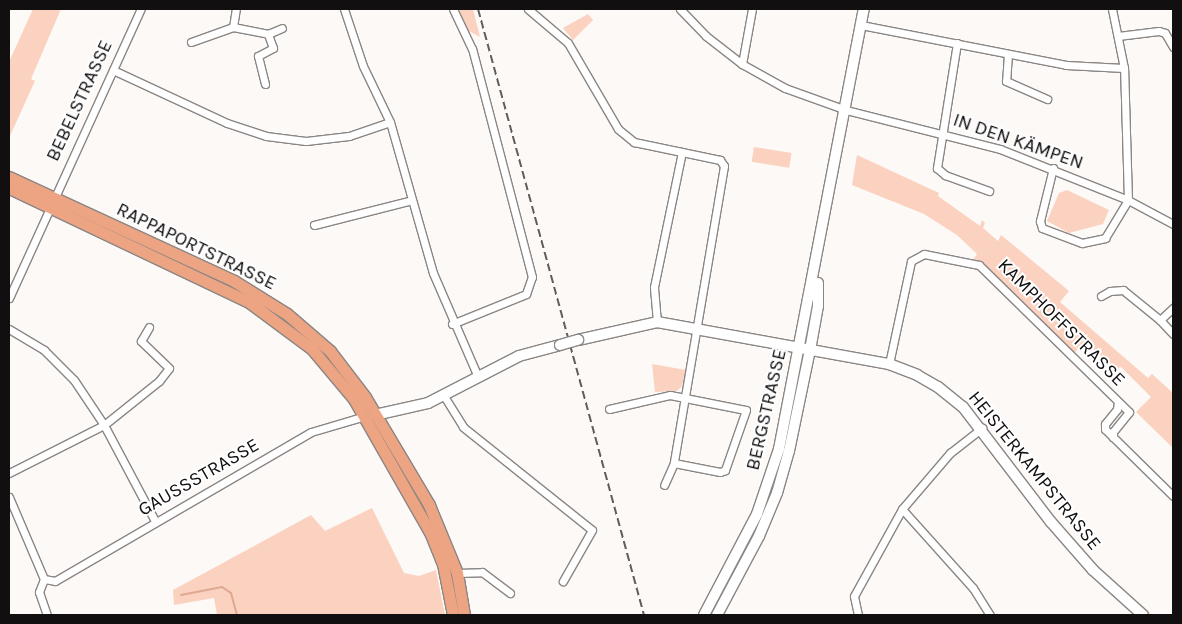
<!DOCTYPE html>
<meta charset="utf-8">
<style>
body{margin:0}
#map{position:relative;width:1182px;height:624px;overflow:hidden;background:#fdf9f7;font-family:Karla,sans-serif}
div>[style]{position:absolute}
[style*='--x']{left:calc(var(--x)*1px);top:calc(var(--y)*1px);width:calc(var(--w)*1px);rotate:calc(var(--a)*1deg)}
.green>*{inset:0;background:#fbd1c0;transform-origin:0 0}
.stream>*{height:2px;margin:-1px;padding:0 1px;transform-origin:1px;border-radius:1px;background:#dfa891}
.roads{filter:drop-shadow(1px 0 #8a8684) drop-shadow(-1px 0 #8a8684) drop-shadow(0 1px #8a8684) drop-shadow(0 -1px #8a8684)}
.street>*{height:7px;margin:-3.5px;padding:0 3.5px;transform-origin:3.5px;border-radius:3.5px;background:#fff}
.secondary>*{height:10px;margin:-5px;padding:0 5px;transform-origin:5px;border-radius:5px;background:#fff}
.primary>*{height:11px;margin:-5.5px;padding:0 5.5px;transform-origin:5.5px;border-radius:5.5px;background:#eca482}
.rail>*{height:2px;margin-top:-1px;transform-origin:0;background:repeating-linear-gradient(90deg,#5f5d5c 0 8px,transparent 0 12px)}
.bridges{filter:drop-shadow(1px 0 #8a8684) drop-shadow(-1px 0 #8a8684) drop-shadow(0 1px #8a8684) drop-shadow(0 -1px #8a8684)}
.secondary-bridge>*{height:10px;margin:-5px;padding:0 5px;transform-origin:5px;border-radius:5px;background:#fff}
span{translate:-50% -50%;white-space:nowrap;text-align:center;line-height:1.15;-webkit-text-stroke:4px #fff;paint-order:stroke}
.street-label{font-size:19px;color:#110f0f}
.frame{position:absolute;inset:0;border:10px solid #110f0f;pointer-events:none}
</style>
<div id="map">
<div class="green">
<div style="clip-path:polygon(33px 9px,61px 9px,31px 79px,35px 81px,9px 138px,9px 62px)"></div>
<div style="clip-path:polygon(457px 9px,473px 9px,480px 37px,467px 30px)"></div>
<div style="clip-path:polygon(588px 14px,593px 20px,573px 40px,563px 28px)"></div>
<div style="left:754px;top:147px;width:38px;height:15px;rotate:9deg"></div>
<div style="clip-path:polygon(857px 155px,939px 193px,938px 196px,980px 226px,982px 220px,985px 223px,983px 228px,998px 241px,1001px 235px,1069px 291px,1060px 302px,1148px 378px,1152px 374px,1173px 393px,1173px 448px,1136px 412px,1151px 397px,1121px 367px,1116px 369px,1085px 342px,1074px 353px,985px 265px,973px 260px,977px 254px,957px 235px,924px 214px,852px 185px)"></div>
<div style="clip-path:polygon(1067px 190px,1109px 210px,1103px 224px,1069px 233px,1047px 221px,1059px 193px)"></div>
<div style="clip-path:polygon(652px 364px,686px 370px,682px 386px,677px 391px,655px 392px)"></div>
<div style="clip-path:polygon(372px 508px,404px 573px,419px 576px,436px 570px,445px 615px,217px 615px,214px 598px,174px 605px,173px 590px,311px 515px,325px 531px)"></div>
</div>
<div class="stream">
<div style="--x:181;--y:595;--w:42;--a:-11"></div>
<div style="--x:222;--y:587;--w:11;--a:34"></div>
<div style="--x:231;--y:593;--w:23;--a:75"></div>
</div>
<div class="roads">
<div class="street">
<div style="--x:344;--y:9;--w:60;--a:71.6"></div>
<div style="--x:363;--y:66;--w:62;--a:64.3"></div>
<div style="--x:390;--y:122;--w:157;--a:74.1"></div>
<div style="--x:433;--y:273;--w:113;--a:66.6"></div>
<div style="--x:528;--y:9;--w:52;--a:40.4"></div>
<div style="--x:568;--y:43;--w:99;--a:59.8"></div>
<div style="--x:618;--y:129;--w:21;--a:39"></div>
<div style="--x:634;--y:142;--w:88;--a:11.8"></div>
<div style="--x:720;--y:160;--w:7;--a:56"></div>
<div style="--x:724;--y:166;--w:301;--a:99.6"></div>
<div style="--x:674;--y:463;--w:24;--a:114"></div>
<div style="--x:680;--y:9;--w:37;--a:46"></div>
<div style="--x:706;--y:36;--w:46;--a:37.9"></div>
<div style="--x:742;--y:64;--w:49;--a:29.2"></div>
<div style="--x:785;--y:88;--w:65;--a:19.8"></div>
<div style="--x:846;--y:110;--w:159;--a:14.2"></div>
<div style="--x:1000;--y:149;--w:138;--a:21.7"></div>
<div style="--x:1128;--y:200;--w:51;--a:28.1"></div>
<div style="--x:861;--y:25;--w:209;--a:11"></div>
<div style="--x:1066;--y:65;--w:58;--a:3"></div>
<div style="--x:233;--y:27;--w:36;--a:11"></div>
<div style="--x:268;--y:34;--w:15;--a:-23"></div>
<div style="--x:1118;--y:36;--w:41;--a:-7"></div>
<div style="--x:1159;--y:31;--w:6;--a:18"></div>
<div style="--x:1165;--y:33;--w:16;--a:60"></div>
<div style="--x:191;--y:42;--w:45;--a:-19.7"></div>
<div style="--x:233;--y:27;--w:18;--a:-81"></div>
<div style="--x:957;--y:43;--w:127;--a:99.1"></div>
<div style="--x:937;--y:168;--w:11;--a:41"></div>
<div style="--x:945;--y:175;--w:47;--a:20"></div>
<div style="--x:1008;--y:54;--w:27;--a:94"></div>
<div style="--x:1006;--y:81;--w:45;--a:23.7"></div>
<div style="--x:742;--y:64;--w:56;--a:-79.7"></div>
<div style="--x:113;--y:70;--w:126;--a:24.9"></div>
<div style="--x:227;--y:123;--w:41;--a:18.4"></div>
<div style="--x:266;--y:136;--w:40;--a:7.1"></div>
<div style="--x:306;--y:141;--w:43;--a:-6.6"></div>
<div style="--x:349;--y:136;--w:43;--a:-18.9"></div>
<div style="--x:265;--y:84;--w:29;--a:-104"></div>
<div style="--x:258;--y:56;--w:17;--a:-28"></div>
<div style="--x:273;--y:48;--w:15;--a:-110"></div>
<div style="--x:1053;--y:168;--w:55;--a:103.8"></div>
<div style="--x:1040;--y:221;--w:7;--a:74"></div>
<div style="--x:1042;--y:228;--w:43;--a:20.6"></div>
<div style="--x:1082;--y:243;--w:24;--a:-12"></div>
<div style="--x:1105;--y:238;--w:44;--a:-58.8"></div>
<div style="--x:1128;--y:200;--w:132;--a:-91.7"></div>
<div style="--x:1124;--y:68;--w:60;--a:-101.5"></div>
<div style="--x:314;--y:225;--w:101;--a:-14.3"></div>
<div style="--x:1101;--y:296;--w:10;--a:-29"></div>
<div style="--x:1110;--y:291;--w:13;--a:-4"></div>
<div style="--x:1123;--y:290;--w:48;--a:39"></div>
<div style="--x:1160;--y:320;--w:18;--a:-43"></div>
<div style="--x:9;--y:298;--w:318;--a:-65.5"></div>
<div style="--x:1160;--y:320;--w:19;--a:47"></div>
<div style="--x:657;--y:322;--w:35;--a:-95"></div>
<div style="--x:654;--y:287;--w:138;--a:-78.3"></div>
<div style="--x:452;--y:324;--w:80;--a:-22.1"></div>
<div style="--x:526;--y:294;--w:18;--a:-71"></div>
<div style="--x:532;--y:277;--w:236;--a:-104.7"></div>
<div style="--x:472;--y:49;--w:44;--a:-115.4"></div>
<div style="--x:9;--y:329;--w:41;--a:31"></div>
<div style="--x:44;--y:350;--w:42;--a:45"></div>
<div style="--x:74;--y:380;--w:54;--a:56.3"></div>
<div style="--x:104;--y:425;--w:109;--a:62"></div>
<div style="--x:889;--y:364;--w:105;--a:-77.9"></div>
<div style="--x:911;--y:261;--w:15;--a:-28"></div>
<div style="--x:924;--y:254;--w:56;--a:11.3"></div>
<div style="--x:979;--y:265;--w:210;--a:44.4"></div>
<div style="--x:1129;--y:412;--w:26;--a:129"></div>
<div style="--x:1113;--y:432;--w:5;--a:90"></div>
<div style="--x:1113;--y:437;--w:84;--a:44.5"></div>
<div style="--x:444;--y:396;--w:36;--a:58"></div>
<div style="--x:463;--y:427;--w:165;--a:38.6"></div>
<div style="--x:592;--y:530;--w:59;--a:119.6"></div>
<div style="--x:609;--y:409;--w:63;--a:-12.9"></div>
<div style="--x:670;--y:395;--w:77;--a:11.2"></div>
<div style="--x:746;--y:410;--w:64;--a:109.3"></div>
<div style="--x:725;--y:470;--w:5;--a:158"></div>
<div style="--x:720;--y:472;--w:47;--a:-168.9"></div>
<div style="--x:1113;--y:437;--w:11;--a:-135"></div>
<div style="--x:1105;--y:429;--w:5;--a:-90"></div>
<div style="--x:1105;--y:424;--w:19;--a:-51"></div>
<div style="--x:1117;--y:409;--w:7;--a:-82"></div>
<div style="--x:9;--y:473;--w:106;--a:-26.8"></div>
<div style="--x:104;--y:425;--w:70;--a:-38.7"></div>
<div style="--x:159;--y:381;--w:16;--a:-52"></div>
<div style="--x:169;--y:368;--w:39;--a:-136"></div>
<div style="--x:141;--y:341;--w:16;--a:-60"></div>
<div style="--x:9;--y:497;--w:89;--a:66.9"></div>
<div style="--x:902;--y:509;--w:106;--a:48.1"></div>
<div style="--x:973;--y:588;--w:32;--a:58"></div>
<div style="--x:457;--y:573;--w:25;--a:-2"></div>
<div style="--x:482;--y:572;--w:35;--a:37"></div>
<div style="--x:44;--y:579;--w:11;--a:10"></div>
<div style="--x:55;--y:581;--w:296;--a:-30.2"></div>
<div style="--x:311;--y:432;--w:56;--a:-16.5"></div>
<div style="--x:44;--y:579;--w:14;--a:111"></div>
<div style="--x:39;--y:592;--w:24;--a:71"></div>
<div style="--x:858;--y:615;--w:19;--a:-102"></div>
<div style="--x:854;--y:596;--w:99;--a:-61.1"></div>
<div style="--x:902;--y:509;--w:74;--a:-49.4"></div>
<div style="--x:950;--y:453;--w:41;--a:-38"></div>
</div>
<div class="secondary">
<div style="--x:578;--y:340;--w:81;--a:-12.8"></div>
<div style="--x:657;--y:322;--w:236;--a:10.3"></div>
<div style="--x:889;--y:364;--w:30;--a:21"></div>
<div style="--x:917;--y:375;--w:24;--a:30"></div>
<div style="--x:938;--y:387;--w:32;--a:39"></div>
<div style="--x:963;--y:407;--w:145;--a:52.6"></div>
<div style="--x:1051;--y:522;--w:64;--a:48.8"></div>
<div style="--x:1093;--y:570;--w:67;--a:42"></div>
<div style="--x:375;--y:415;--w:54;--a:-12.8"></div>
<div style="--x:428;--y:403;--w:102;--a:-27.3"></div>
<div style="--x:519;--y:356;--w:42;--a:-15"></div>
<div style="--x:704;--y:615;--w:114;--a:-62.3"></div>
<div style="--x:757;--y:514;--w:69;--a:-71.3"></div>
<div style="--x:779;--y:449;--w:448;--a:-79.1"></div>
<div style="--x:717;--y:615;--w:89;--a:-62"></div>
<div style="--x:759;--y:536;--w:47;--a:-67.3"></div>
<div style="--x:777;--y:493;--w:44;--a:-74.1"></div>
<div style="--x:789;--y:451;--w:103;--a:-78.3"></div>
<div style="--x:810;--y:350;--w:45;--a:-79.7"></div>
<div style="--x:818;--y:306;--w:23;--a:-90"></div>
</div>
<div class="primary">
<div style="--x:9;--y:177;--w:248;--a:24.8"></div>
<div style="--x:234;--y:281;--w:62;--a:31.9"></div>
<div style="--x:287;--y:314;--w:57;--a:40.7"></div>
<div style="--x:330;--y:351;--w:58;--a:52.7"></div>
<div style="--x:365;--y:397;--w:126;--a:59.3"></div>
<div style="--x:429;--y:505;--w:74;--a:67.6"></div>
<div style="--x:457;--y:573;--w:43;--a:80.5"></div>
<div style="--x:9;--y:188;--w:266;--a:25.4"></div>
<div style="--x:249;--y:302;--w:79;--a:36.7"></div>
<div style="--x:312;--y:349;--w:65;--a:50"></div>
<div style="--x:354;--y:399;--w:153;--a:60.3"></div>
<div style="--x:430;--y:532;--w:35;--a:68"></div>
<div style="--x:443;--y:564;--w:52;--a:78.9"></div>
</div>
</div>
<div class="rail">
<div style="--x:478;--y:9;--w:628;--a:74.68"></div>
</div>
<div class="bridges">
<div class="secondary-bridge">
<div style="--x:560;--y:345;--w:19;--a:-16"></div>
</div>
</div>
<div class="street-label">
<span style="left:80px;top:101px;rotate:-65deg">BEBELSTRASSE</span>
<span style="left:1018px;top:142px;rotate:19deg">IN DEN KÄMPEN</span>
<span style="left:196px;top:247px;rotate:26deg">RAPPAPORTSTRASSE</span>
<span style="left:1061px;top:323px;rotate:45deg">KAMPHOFFSTRASSE</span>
<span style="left:767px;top:410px;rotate:-77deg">BERGSTRASSE</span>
<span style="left:1034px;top:471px;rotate:51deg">HEISTERKAMPSTRASSE</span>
<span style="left:199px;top:478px;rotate:-30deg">GAUSSSTRASSE</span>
</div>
<div class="frame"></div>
</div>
